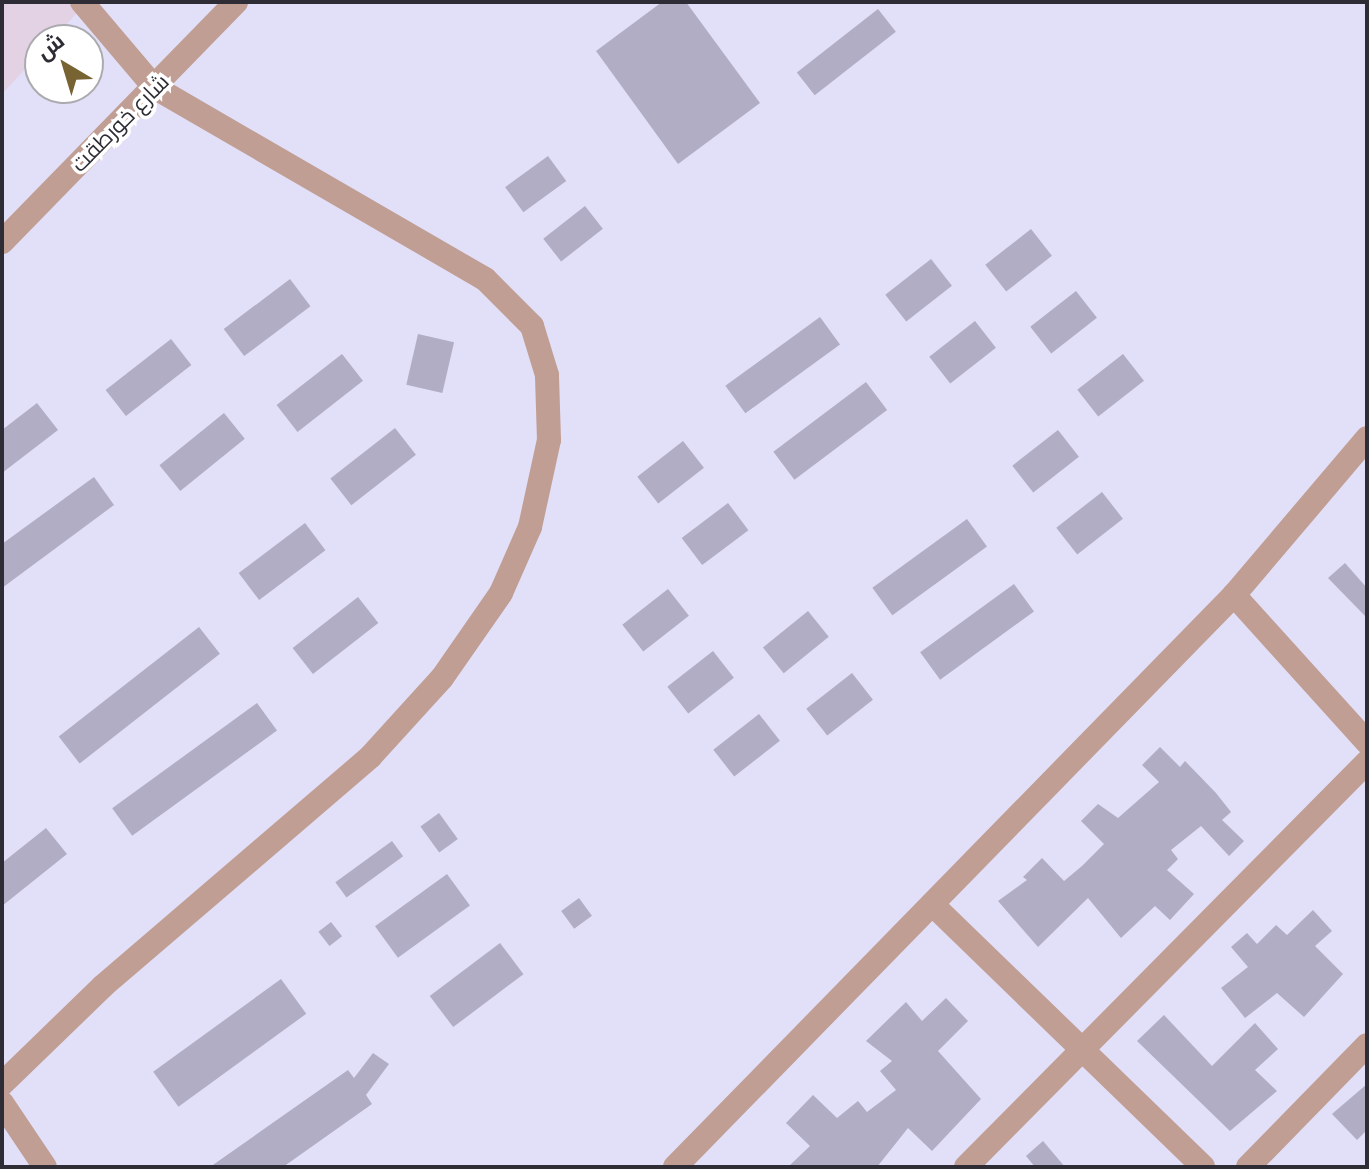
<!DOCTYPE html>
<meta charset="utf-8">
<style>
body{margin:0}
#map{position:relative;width:1369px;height:1169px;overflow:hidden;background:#e2dff8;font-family:Montserrat,Cairo,sans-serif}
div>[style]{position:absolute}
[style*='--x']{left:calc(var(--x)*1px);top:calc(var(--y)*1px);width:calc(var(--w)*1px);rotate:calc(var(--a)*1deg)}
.education>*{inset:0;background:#e3d2e4}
.building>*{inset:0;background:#b0adc5;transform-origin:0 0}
.minor>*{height:24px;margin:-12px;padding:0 12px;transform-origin:12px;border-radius:12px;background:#c09e93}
span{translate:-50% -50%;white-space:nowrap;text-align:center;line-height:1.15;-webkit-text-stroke:7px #fff;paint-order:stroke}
.street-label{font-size:22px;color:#2e2d36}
.frame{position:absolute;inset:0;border:4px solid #2e2d36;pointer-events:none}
.north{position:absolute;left:24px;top:24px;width:80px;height:80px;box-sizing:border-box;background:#fff;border:2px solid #ababaf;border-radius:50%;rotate:322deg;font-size:22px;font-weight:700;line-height:32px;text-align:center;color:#2e2d36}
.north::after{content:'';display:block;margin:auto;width:28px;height:36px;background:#786332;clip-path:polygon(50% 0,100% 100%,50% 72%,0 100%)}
</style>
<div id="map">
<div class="education">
<div style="clip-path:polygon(2px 2px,87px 2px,52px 40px,40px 40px,40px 53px,2px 94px)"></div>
</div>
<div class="building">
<div style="clip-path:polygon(662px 2px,686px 2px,760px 103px,678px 164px,596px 51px)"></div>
<div style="left:878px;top:9px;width:29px;height:103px;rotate:52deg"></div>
<div style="left:548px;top:156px;width:31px;height:53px;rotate:54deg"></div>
<div style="left:585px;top:206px;width:29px;height:53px;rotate:52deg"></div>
<div style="left:1031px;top:229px;width:34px;height:58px;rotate:52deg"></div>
<div style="left:931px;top:259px;width:34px;height:58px;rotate:52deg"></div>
<div style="left:290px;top:279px;width:34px;height:83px;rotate:53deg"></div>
<div style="left:1076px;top:291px;width:34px;height:58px;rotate:52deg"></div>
<div style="left:820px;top:317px;width:34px;height:117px;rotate:54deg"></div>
<div style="left:975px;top:321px;width:34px;height:58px;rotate:52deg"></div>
<div style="left:418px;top:334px;width:37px;height:52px;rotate:13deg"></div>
<div style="left:171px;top:339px;width:33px;height:83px;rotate:52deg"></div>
<div style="left:342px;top:354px;width:34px;height:83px;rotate:52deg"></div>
<div style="left:1123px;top:354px;width:34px;height:58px;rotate:52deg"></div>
<div style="left:866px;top:382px;width:35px;height:116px;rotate:53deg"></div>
<div style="clip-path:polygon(37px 403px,58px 430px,2px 473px,2px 430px)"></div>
<div style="left:224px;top:413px;width:33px;height:83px;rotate:51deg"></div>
<div style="left:395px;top:428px;width:34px;height:82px;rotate:52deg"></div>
<div style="left:1058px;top:430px;width:34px;height:58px;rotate:52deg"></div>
<div style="left:683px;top:441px;width:34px;height:58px;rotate:52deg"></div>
<div style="clip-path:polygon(94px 477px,114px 505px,2px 588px,2px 544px)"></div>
<div style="left:1102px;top:492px;width:34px;height:58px;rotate:52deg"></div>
<div style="left:728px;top:503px;width:34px;height:58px;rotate:53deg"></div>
<div style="left:967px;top:519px;width:34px;height:117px;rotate:54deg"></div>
<div style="left:305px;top:523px;width:34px;height:83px;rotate:53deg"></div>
<div style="clip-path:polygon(1345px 563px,1367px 588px,1367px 618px,1328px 578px)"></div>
<div style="left:1014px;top:584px;width:34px;height:116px;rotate:54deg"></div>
<div style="left:668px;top:589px;width:34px;height:58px;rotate:52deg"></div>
<div style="left:358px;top:597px;width:33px;height:83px;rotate:52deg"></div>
<div style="left:808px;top:611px;width:33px;height:58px;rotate:51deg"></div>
<div style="left:199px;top:627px;width:34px;height:178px;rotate:52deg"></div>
<div style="left:713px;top:651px;width:34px;height:58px;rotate:52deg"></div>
<div style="left:852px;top:673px;width:34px;height:58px;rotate:52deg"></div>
<div style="left:257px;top:703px;width:34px;height:179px;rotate:54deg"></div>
<div style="left:759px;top:714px;width:34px;height:58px;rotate:52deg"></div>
<div style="clip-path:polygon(1160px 747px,1180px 767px,1185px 761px,1216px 793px,1231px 812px,1222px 820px,1244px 841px,1229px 856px,1201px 826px,1171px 850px,1178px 859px,1167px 870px,1194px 894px,1170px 920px,1155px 906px,1121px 938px,1088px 898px,1038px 947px,998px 901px,1027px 880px,1023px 877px,1042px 858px,1064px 881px,1082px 866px,1104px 844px,1081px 821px,1098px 804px,1118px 818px,1159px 782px,1142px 765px)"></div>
<div style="left:439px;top:813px;width:32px;height:23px;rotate:54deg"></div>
<div style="clip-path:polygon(46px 828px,67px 854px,2px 906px,2px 863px)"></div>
<div style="left:392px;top:841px;width:19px;height:70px;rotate:54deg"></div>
<div style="left:447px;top:874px;width:39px;height:89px;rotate:54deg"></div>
<div style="left:579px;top:898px;width:22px;height:22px;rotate:54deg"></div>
<div style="clip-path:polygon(1313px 910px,1332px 931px,1315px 946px,1343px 974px,1304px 1017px,1277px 993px,1245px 1018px,1221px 988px,1248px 967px,1231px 947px,1247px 933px,1257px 944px,1276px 925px,1287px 935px)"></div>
<div style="left:331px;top:922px;width:18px;height:16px;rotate:52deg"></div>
<div style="left:500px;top:943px;width:39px;height:88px;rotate:53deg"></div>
<div style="left:281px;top:979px;width:43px;height:158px;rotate:54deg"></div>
<div style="clip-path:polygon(946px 998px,968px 1021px,938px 1051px,981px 1099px,932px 1151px,908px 1128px,877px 1167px,788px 1167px,810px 1146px,786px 1123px,813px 1095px,837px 1118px,858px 1101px,867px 1112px,896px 1090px,880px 1071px,892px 1061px,866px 1041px,906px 1002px,922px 1021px)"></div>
<div style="clip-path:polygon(1164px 1015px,1212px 1066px,1255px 1023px,1278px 1049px,1255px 1070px,1277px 1091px,1230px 1131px,1137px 1041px)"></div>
<div style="clip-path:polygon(373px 1053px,389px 1064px,366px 1095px,372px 1104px,283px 1167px,210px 1167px,348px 1070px,354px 1078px)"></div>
<div style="clip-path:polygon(1367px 1084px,1367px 1130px,1357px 1140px,1332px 1114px)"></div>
<div style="clip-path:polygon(1043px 1141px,1065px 1167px,1035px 1167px,1026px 1156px)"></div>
</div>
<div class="minor">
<div style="--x:2;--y:242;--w:335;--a:-45.7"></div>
<div style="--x:1234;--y:595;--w:198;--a:47.9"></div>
<div style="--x:933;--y:905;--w:376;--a:44.1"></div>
<div style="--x:2;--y:1084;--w:141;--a:-44.1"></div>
<div style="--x:103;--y:986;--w:352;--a:-40.6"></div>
<div style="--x:370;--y:757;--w:107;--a:-47.7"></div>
<div style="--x:442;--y:678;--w:103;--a:-55.2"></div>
<div style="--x:501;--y:593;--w:72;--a:-66.3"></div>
<div style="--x:530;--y:527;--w:89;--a:-77.7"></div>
<div style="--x:549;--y:440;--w:65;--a:-91.8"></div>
<div style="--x:547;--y:375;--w:51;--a:-107"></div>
<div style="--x:532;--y:326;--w:66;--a:-135"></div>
<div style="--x:485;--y:279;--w:381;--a:-149.9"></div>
<div style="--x:155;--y:88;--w:113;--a:-130.3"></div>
<div style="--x:2;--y:1103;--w:77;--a:56.1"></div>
<div style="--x:675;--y:1167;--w:800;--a:-45.66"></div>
<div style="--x:1234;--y:595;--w:206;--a:-49.7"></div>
<div style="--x:966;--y:1167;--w:570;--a:-45.28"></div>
<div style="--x:1248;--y:1167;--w:170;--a:-45.7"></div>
</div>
<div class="street-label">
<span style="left:120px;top:123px;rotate:-45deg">شارع خورطقت</span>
</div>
<div class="frame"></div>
<div class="north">ش</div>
</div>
